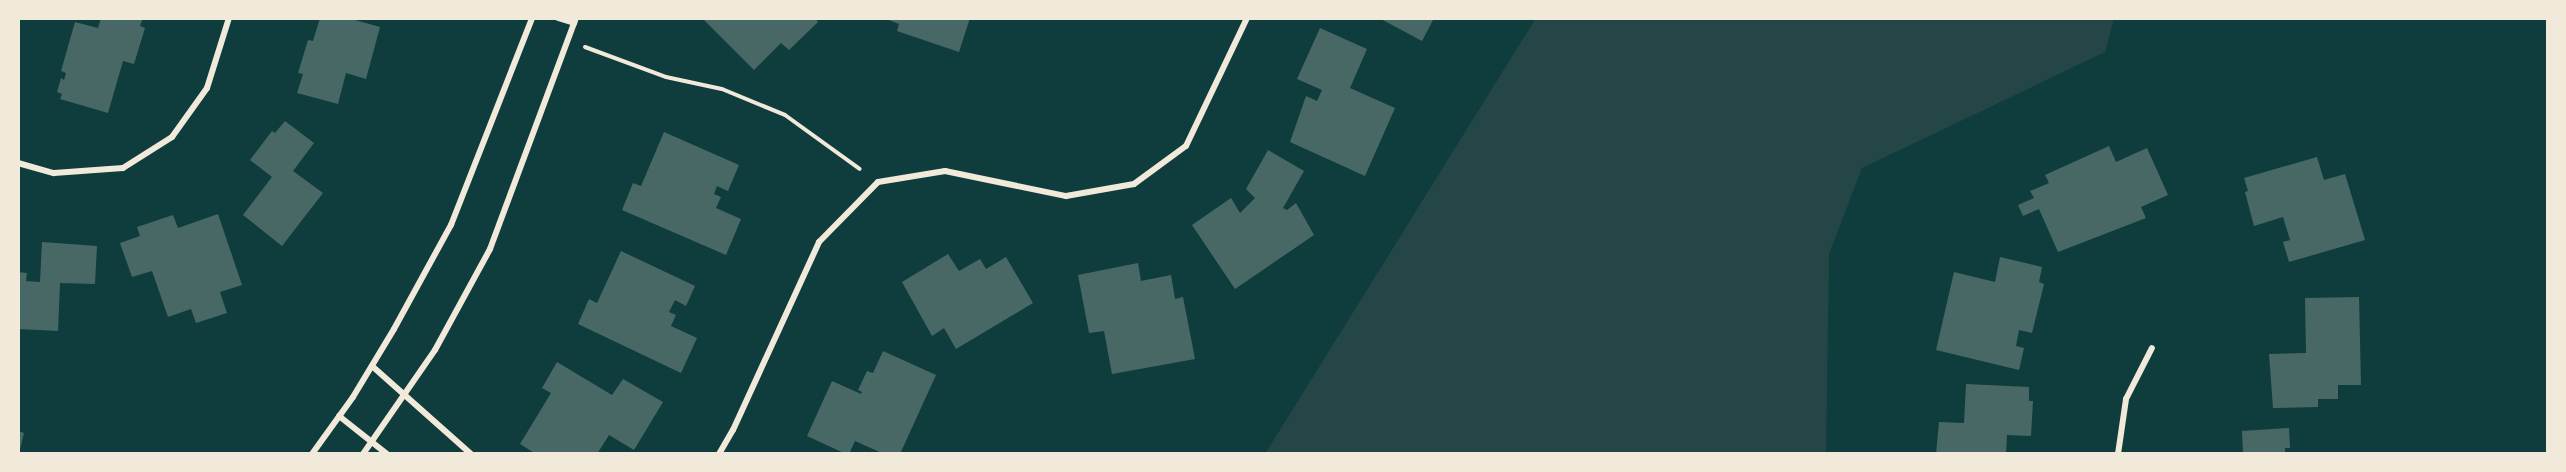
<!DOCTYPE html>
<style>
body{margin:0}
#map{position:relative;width:2566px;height:472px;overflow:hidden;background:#0f3d3e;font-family:Figtree,sans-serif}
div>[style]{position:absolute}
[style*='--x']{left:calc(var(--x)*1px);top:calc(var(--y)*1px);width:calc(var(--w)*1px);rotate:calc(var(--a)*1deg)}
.green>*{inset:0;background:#244646}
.building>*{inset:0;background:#486865}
.path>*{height:4px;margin:-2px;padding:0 2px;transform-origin:2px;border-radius:2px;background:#f1e9da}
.minor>*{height:6px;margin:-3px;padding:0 3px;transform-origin:3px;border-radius:3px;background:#f1e9da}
span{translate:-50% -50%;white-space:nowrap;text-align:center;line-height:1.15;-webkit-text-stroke:6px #f1e9da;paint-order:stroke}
.frame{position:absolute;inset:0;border:20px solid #f1e9da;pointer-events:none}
</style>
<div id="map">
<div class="green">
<div style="clip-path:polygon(1536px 18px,2114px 18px,2105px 52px,1862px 168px,1829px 254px,1826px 454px,1265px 454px)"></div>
</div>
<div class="building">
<div style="clip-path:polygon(101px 18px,143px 18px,140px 26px,145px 28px,134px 64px,123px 61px,108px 113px,60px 99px,62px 94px,57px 92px,61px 78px,64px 80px,66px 73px,61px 71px,75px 22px,98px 28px)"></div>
<div style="clip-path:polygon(320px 18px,348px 18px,380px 27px,366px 79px,346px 73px,338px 104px,297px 93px,303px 74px,298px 73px,308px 40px,313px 41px)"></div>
<div style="clip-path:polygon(707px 18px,815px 18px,818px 22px,789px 50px,781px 43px,754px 70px,704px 20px)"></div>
<div style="clip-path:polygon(884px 18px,970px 18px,959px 52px,897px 31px,899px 24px)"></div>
<div style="clip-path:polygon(1379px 18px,1434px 18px,1422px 41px)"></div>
<div style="clip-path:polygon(1320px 28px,1367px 49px,1350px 88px,1395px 108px,1365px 176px,1290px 142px,1306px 96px,1317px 101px,1322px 90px,1297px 79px)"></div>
<div style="clip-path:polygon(285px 121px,314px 143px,293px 171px,323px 193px,282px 246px,243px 215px,272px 177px,250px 160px,272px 131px,275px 133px)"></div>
<div style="clip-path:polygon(664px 132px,739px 165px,728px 191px,717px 186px,714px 194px,721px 197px,716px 208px,741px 219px,726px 255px,622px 210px,633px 183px,641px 186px)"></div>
<div style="clip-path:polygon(2109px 146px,2116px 162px,2147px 148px,2168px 195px,2141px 207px,2146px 218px,2058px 252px,2039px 209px,2023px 216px,2018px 205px,2034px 198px,2030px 191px,2049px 183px,2045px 175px)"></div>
<div style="clip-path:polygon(1268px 150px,1304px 171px,1283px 208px,1287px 210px,1296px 203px,1314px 235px,1235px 289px,1192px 225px,1231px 198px,1240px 213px,1255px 198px,1246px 189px)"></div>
<div style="clip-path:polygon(2317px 157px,2324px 180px,2345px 174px,2365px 240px,2289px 262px,2283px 242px,2290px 240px,2283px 217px,2254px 226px,2245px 192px,2248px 191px,2244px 178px)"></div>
<div style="clip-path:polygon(218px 214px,242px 285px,220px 292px,227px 313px,196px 323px,191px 309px,168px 317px,152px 271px,132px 277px,120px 243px,140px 236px,137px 227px,173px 215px,178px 228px)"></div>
<div style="clip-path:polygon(42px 242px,97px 246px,95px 284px,60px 283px,58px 331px,18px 329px,18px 272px,27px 273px,26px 281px,40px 282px)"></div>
<div style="clip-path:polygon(621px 251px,695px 286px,686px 306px,675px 300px,669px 312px,676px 315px,671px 326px,697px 338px,681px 373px,578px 324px,589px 299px,597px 303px)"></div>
<div style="clip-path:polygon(948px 254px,959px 271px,980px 259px,986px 269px,1006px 257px,1033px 303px,956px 349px,944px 328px,932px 336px,902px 282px)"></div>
<div style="clip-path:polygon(2000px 257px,2042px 267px,2039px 282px,2044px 284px,2032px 333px,2019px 330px,2016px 346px,2024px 348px,2019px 370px,1936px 350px,1954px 272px,1995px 282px)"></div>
<div style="clip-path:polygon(1138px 263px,1141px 281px,1171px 275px,1175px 299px,1183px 297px,1195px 359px,1112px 374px,1104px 331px,1089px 333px,1078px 275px)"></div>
<div style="clip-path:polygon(2359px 297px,2361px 385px,2338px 385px,2338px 399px,2318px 399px,2318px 407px,2273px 408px,2269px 354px,2306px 353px,2305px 298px)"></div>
<div style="clip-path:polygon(883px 351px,936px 375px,900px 454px,884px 454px,855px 441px,849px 454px,846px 454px,807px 436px,832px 381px,861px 394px,862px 392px,858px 390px,867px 371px,873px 373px)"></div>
<div style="clip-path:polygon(557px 362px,612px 395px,623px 379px,663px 402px,634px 450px,609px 435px,597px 454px,536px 454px,520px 444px,551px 393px,542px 388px)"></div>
<div style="clip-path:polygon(1966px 384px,2029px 387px,2029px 401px,2033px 401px,2031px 436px,2007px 435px,2006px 454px,1936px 454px,1939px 422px,1964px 423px)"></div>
<div style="clip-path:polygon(2289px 428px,2290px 448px,2285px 448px,2285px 454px,2243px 454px,2242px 431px)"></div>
<div style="clip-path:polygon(18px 431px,24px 433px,19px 453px,18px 453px)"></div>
</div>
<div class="path">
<div style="--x:585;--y:47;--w:86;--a:20.3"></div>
<div style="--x:666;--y:77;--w:57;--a:12.1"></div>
<div style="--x:722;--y:89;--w:68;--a:22.4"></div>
<div style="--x:785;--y:115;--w:92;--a:35.8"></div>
</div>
<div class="minor">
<div style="--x:558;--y:18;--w:17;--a:17"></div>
<div style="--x:18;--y:163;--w:37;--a:16"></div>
<div style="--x:54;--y:173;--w:69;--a:-4.1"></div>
<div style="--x:123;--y:168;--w:58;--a:-32.3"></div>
<div style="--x:172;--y:137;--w:60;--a:-54.5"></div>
<div style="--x:207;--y:88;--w:73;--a:-72.6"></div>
<div style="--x:372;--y:366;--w:132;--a:41.6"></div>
<div style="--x:339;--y:416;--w:61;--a:38.4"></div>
<div style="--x:312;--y:454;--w:70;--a:-54.3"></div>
<div style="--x:353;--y:397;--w:79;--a:-58.9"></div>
<div style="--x:394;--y:329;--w:119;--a:-61.3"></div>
<div style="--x:451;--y:225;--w:222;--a:-68.6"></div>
<div style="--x:363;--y:454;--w:126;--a:-55.3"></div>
<div style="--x:435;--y:350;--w:115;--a:-61.4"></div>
<div style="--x:490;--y:249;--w:246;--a:-69.6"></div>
<div style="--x:719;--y:454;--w:28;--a:-60"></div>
<div style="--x:733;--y:430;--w:207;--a:-65.4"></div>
<div style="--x:819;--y:242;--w:84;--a:-45.5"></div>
<div style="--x:878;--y:182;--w:68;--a:-9.3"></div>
<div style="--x:945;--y:171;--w:124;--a:11.7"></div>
<div style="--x:1066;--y:196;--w:69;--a:-10"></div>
<div style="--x:1134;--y:184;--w:64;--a:-36.2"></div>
<div style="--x:1186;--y:146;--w:142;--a:-64.5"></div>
<div style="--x:2118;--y:454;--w:56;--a:-81.7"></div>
<div style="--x:2126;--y:399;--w:57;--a:-63"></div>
</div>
<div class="frame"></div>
</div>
